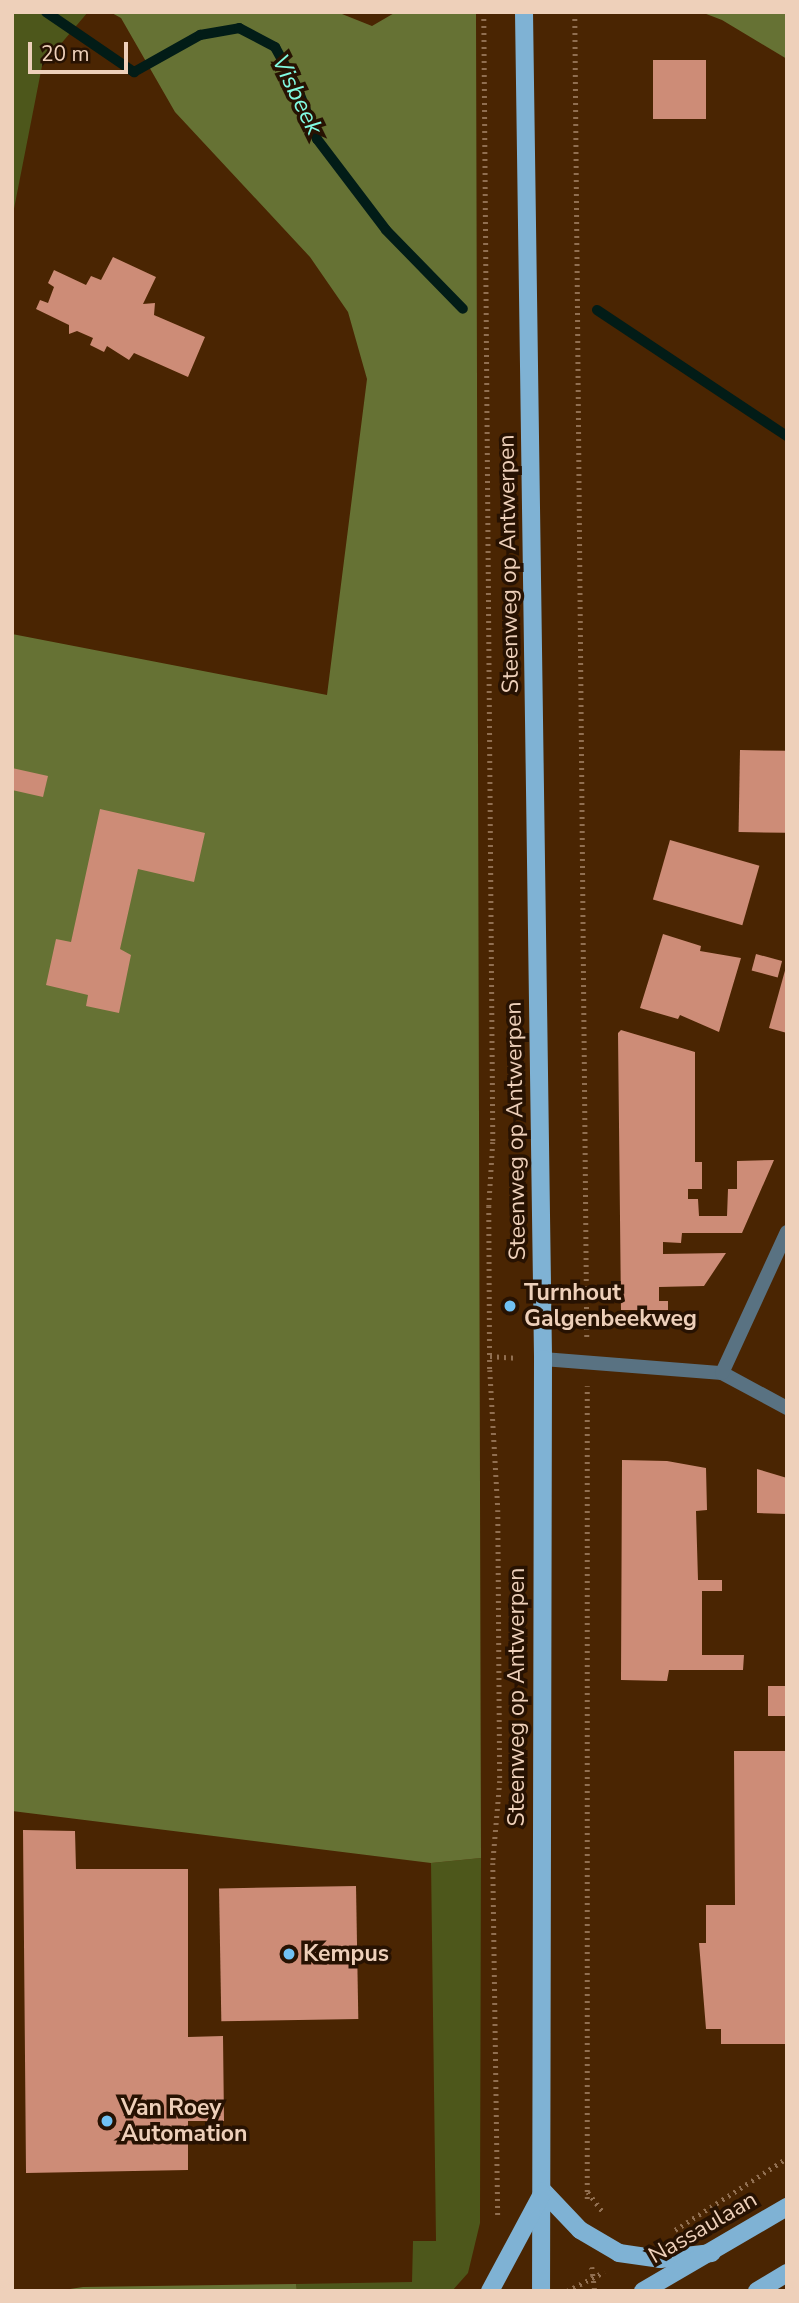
<!DOCTYPE html>
<style>
body{margin:0}
#map{position:relative;width:799px;height:2303px;overflow:hidden;background:#4a2502;font-family:"Nunito Sans",sans-serif}
div>[style]{position:absolute}
[style*='--x']{left:calc(var(--x)*1px);top:calc(var(--y)*1px);width:calc(var(--w)*1px);rotate:calc(var(--a)*1deg)}
.green>*{inset:0;background:#4d571b}
.forest>*{inset:0;background:#667234}
.stream>*{height:10px;margin:-5px;padding:0 5px;transform-origin:5px;border-radius:5px;background:#021c17}
.building>*{inset:0;background:#cd8c77;transform-origin:0 0}
.path>*{height:4.5px;margin-top:-2.25px;transform-origin:0;background:repeating-linear-gradient(90deg,#916f51 0 2px,transparent 0 7px)}
.street>*{height:14px;margin:-7px;padding:0 7px;transform-origin:7px;border-radius:7px;background:#597282}
.primary>*{height:18px;margin:-9px;padding:0 9px;transform-origin:9px;border-radius:9px;background:#7fb2d4}
.dots>*{width:19px;height:19px;translate:-50% -50%;box-sizing:border-box;border:4px solid #271202;border-radius:50%}
span{translate:-50% -50%;white-space:nowrap;text-align:center;line-height:1.15;-webkit-text-stroke:7px #271202;paint-order:stroke}
.street-label{font-size:23px;color:#eed0ba}
.poi-label{font-size:23px;color:#eed0ba;font-weight:700}
.left{translate:0 -50%;text-align:left}
.water-label{font-size:24px;color:#82fbe2;font-style:italic}
.frame{position:absolute;inset:0;border:14px solid #eed0ba;pointer-events:none}
.scale{position:absolute;left:28px;top:42px;width:100px;height:32px;box-sizing:border-box;border:4px solid #eed0ba;border-top:0;padding-left:9px;font-size:21px;line-height:24px;white-space:nowrap;color:#eed0ba;-webkit-text-stroke:5px #271202;paint-order:stroke}
</style>
<div id="map">
<div class="green">
<div style="clip-path:polygon(12px 12px,88px 12px,42px 66px,12px 219px)"></div>
<div style="clip-path:polygon(481px 1858px,480px 2223px,468px 2273px,452px 2291px,297px 2291px,296px 2284px,412px 2282px,413px 2241px,436px 2241px,431px 1863px)"></div>
</div>
<div class="forest">
<div style="clip-path:polygon(110px 12px,337px 12px,372px 26px,396px 12px,476px 12px,481px 1858px,431px 1863px,12px 1811px,12px 634px,327px 695px,367px 379px,348px 312px,310px 257px,175px 112px,121px 18px)"></div>
<div style="clip-path:polygon(701px 12px,787px 12px,787px 59px,722px 20px)"></div>
<div style="clip-path:polygon(296px 2284px,297px 2291px,57px 2291px,83px 2287px)"></div>
</div>
<div class="stream">
<div style="--x:46;--y:12;--w:107;--a:34.3"></div>
<div style="--x:134;--y:72;--w:76;--a:-29.3"></div>
<div style="--x:200;--y:35;--w:40;--a:-10"></div>
<div style="--x:239;--y:28;--w:41;--a:27.8"></div>
<div style="--x:275;--y:47;--w:46;--a:61.2"></div>
<div style="--x:297;--y:87;--w:56;--a:69"></div>
<div style="--x:317;--y:139;--w:114;--a:52.8"></div>
<div style="--x:386;--y:230;--w:110;--a:45.7"></div>
<div style="--x:597;--y:310;--w:228;--a:33.6"></div>
</div>
<div class="building">
<div style="left:706px;top:60px;width:59px;height:53px;rotate:90deg"></div>
<div style="clip-path:polygon(113px 257px,156px 277px,143px 304px,155px 303px,154px 315px,205px 337px,188px 377px,134px 353px,129px 360px,107px 346px,104px 352px,90px 345px,93px 338px,77px 331px,69px 334px,69px 325px,36px 309px,40px 300px,48px 303px,54px 287px,48px 283px,54px 270px,86px 285px,91px 276px,101px 280px)"></div>
<div style="left:740px;top:750px;width:47px;height:82px;rotate:1deg"></div>
<div style="clip-path:polygon(12px 768px,48px 776px,43px 797px,12px 790px)"></div>
<div style="clip-path:polygon(100px 809px,205px 833px,194px 882px,138px 869px,120px 949px,131px 955px,119px 1013px,86px 1006px,88px 995px,46px 985px,56px 939px,71px 942px)"></div>
<div style="left:670px;top:840px;width:93px;height:62px;rotate:16deg"></div>
<div style="clip-path:polygon(663px 934px,701px 946px,700px 951px,741px 958px,719px 1032px,680px 1015px,678px 1019px,640px 1008px)"></div>
<div style="left:756px;top:954px;width:27px;height:17px;rotate:15deg"></div>
<div style="clip-path:polygon(786px 967px,787px 967px,787px 1033px,769px 1028px)"></div>
<div style="clip-path:polygon(621px 1030px,695px 1052px,695px 1162px,702px 1162px,702px 1189px,688px 1189px,688px 1199px,698px 1199px,699px 1216px,727px 1216px,728px 1189px,737px 1189px,737px 1161px,774px 1160px,742px 1233px,682px 1233px,681px 1243px,663px 1242px,663px 1254px,726px 1253px,704px 1286px,659px 1287px,659px 1301px,668px 1301px,668px 1310px,621px 1310px,618px 1033px)"></div>
<div style="clip-path:polygon(622px 1460px,667px 1461px,706px 1468px,707px 1510px,696px 1511px,698px 1580px,722px 1580px,722px 1591px,702px 1591px,702px 1655px,744px 1655px,743px 1670px,669px 1670px,667px 1681px,621px 1680px)"></div>
<div style="clip-path:polygon(757px 1469px,787px 1478px,787px 1514px,757px 1513px)"></div>
<div style="left:787px;top:1686px;width:30px;height:19px;rotate:90deg"></div>
<div style="clip-path:polygon(734px 1751px,787px 1751px,787px 2044px,721px 2044px,721px 2029px,706px 2029px,699px 1943px,706px 1943px,706px 1905px,735px 1905px)"></div>
<div style="clip-path:polygon(23px 1830px,75px 1831px,76px 1869px,188px 1869px,188px 2037px,223px 2036px,224px 2121px,188px 2121px,188px 2170px,26px 2173px)"></div>
<div style="left:356px;top:1886px;width:133px;height:137px;rotate:89deg"></div>
</div>
<div class="path">
<div style="--x:484;--y:12;--w:1130;--a:89.54"></div>
<div style="--x:493;--y:1142;--w:64;--a:93.6"></div>
<div style="--x:489;--y:1206;--w:164;--a:89.7"></div>
<div style="--x:490;--y:1370;--w:140;--a:86.7"></div>
<div style="--x:498;--y:1510;--w:271;--a:89.6"></div>
<div style="--x:500;--y:1781;--w:82;--a:94.9"></div>
<div style="--x:493;--y:1863;--w:356;--a:89.2"></div>
<div style="--x:575;--y:12;--w:1326;--a:89.48"></div>
<div style="--x:490;--y:1356;--w:28;--a:4"></div>
<div style="--x:588;--y:2192;--w:26;--a:53"></div>
<div style="--x:587;--y:2199;--w:813;--a:-90"></div>
<div style="--x:675;--y:2230;--w:133;--a:-32.7"></div>
<div style="--x:592;--y:2267;--w:24;--a:83"></div>
<div style="--x:567;--y:2291;--w:42;--a:-27.2"></div>
</div>
<div class="street">
<div style="--x:543;--y:1359;--w:180;--a:4.5"></div>
<div style="--x:722;--y:1373;--w:74;--a:28.3"></div>
<div style="--x:722;--y:1373;--w:155;--a:-65.3"></div>
</div>
<div class="primary">
<div style="--x:524;--y:12;--w:1347;--a:89.19"></div>
<div style="--x:543;--y:1359;--w:932;--a:90.12"></div>
<div style="--x:543;--y:2191;--w:54;--a:46.5"></div>
<div style="--x:580;--y:2230;--w:45;--a:30.5"></div>
<div style="--x:619;--y:2253;--w:41;--a:8.3"></div>
<div style="--x:660;--y:2259;--w:52;--a:-6.6"></div>
<div style="--x:490;--y:2291;--w:110;--a:-61.8"></div>
<div style="--x:643;--y:2291;--w:167;--a:-30.3"></div>
<div style="--x:757;--y:2291;--w:35;--a:-31"></div>
</div>
<div class="dots">
<div style="left:510px;top:1306px;background:#70c1f4"></div>
<div style="left:289px;top:1954px;background:#70c1f4"></div>
<div style="left:107px;top:2121px;background:#70c1f4"></div>
</div>
<div class="street-label">
<span style="left:509px;top:564px;rotate:-91deg">Steenweg op Antwerpen</span>
<span style="left:516px;top:1131px;rotate:-91deg">Steenweg op Antwerpen</span>
<span style="left:517px;top:1697px;rotate:-90deg">Steenweg op Antwerpen</span>
<span style="left:703px;top:2228px;rotate:-30deg">Nassaulaan</span>
</div>
<div class="poi-label">
<span class="left" style="left:524px;top:1306px">Turnhout<br>Galgenbeekweg</span>
<span class="left" style="left:303px;top:1954px">Kempus</span>
<span class="left" style="left:121px;top:2121px">Van Roey<br>Automation</span>
</div>
<div class="water-label">
<span style="left:297px;top:95px;rotate:64deg">Visbeek</span>
</div>
<div class="frame"></div>
<div class="scale">20 m</div>
</div>
